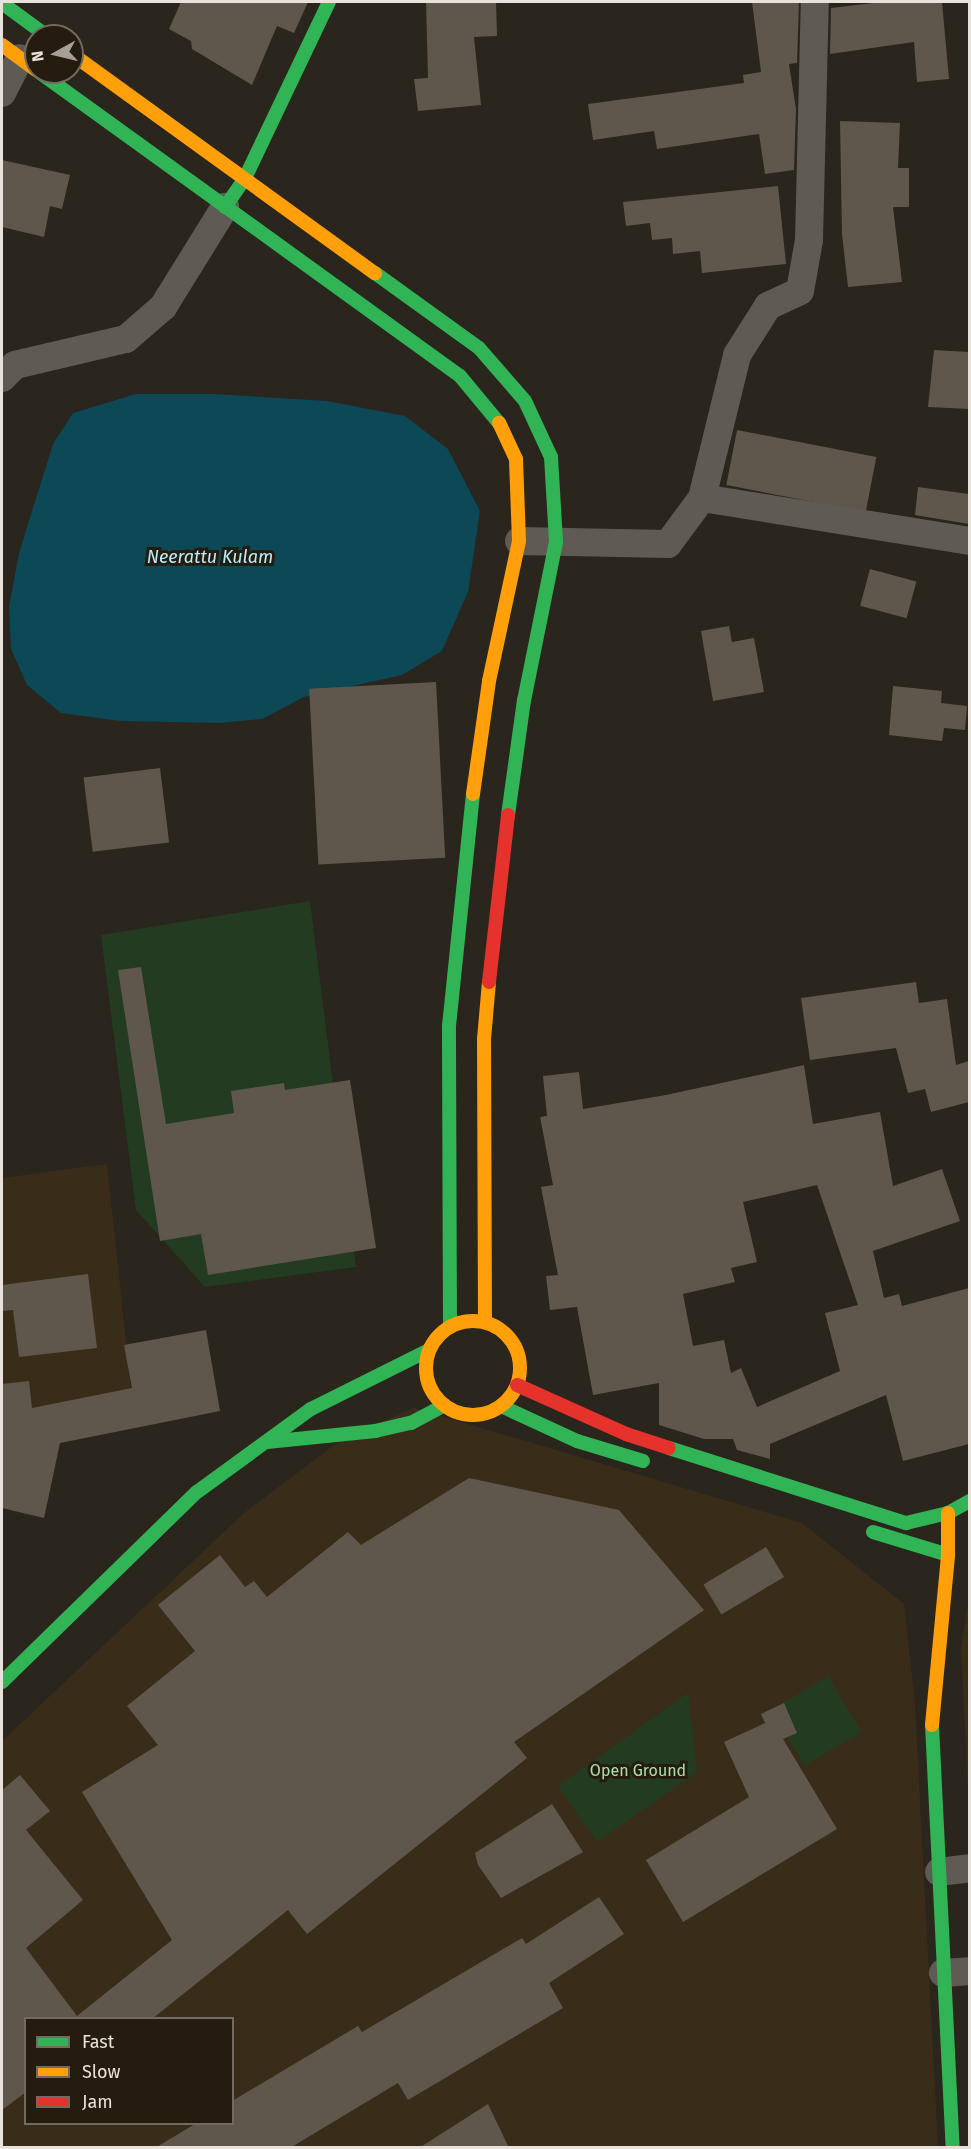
<!DOCTYPE html>
<style>
body{margin:0}
#map{position:relative;width:971px;height:2149px;overflow:hidden;background:#2a251d;font-family:"Fira Sans",sans-serif}
div>[style]{position:absolute}
[style*='--x']{left:calc(var(--x)*1px);top:calc(var(--y)*1px);width:calc(var(--w)*1px);rotate:calc(var(--a)*1deg)}
.built>*{inset:0;background:#392d1a}
.green>*{inset:0;background:#233c21;transform-origin:0 0}
.water>*{inset:0;background:#0c4855}
.building>*{inset:0;background:#5f574c;transform-origin:0 0}
.street>*{height:28px;margin:-14px;padding:0 14px;transform-origin:14px;border-radius:14px;background:#5f5b54}
.fast>*{height:14px;margin:-7px;padding:0 7px;transform-origin:7px;border-radius:7px;background:#30b455}
.slow>*{height:14px;margin:-7px;padding:0 7px;transform-origin:7px;border-radius:7px;background:#ff9f0a}
.slow>.ring{margin:-7px;padding:0;box-sizing:content-box;background:none;border:14px solid #ff9f0a;border-radius:50%}
.jam>*{height:14px;margin:-7px;padding:0 7px;transform-origin:7px;border-radius:7px;background:#e5322d}
span{translate:-50% -50%;white-space:nowrap;text-align:center;line-height:1.15;-webkit-text-stroke:6px #251c0f;paint-order:stroke}
.park-label{font-size:16px;color:#a9e0a8}
.water-label{font-size:18px;color:#b8edfb;font-style:italic}
.frame{position:absolute;inset:0;border:3px solid #e8e2da;pointer-events:none}
.legend{position:absolute;left:24px;top:2017px;width:210px;height:108px;box-sizing:border-box;background:#251c0f;border:2px solid #736b60;margin:0;padding:8px 10px;list-style:none;font-size:18px;color:#e8e2da}
.legend li{display:flex;align-items:center;gap:12px;height:30px}
.legend b{width:30px;border:2px solid #736b60}
.north{position:absolute;left:24px;top:24px;width:60px;height:60px;box-sizing:border-box;background:#251c0f;border:2px solid #736b60;border-radius:50%;rotate:262deg;font-size:16px;font-weight:700;line-height:24px;text-align:center;color:#e8e2da}
.north::after{content:'';display:block;margin:auto;width:21px;height:27px;background:#a6a098;clip-path:polygon(50% 0,100% 100%,50% 72%,0 100%)}
</style>
<div id="map">
<div class="built">
<div style="clip-path:polygon(107px 1164px,134px 1417px,2px 1432px,2px 1178px)"></div>
<div style="clip-path:polygon(evenodd,414px 1408px,802px 1523px,904px 1604px,915px 1705px,938px 2147px,2px 2148px,2px 1741px,244px 1513px,342px 1439px,414px 1408px,26px 2018px,232px 2018px,232px 2124px,26px 2124px,26px 2018px)"></div>
<div style="clip-path:polygon(969px 1601px,969px 1815px,961px 1646px)"></div>
</div>
<div class="green">
<div style="clip-path:polygon(310px 901px,356px 1267px,205px 1287px,136px 1210px,101px 935px)"></div>
<div style="left:828px;top:1676px;width:65px;height:66px;rotate:59deg"></div>
<div style="clip-path:polygon(688px 1693px,697px 1772px,597px 1842px,558px 1786px)"></div>
</div>
<div class="water">
<div style="clip-path:polygon(136px 394px,215px 394px,327px 401px,405px 416px,448px 449px,480px 511px,468px 592px,442px 651px,402px 675px,304px 697px,262px 719px,219px 723px,120px 721px,61px 713px,27px 685px,11px 649px,9px 607px,19px 553px,53px 444px,73px 413px)"></div>
</div>
<div class="building">
<div style="clip-path:polygon(181px 2px,308px 2px,294px 33px,277px 26px,252px 85px,192px 49px,191px 41px,169px 29px)"></div>
<div style="clip-path:polygon(426px 2px,496px 2px,497px 36px,474px 37px,481px 105px,418px 111px,414px 79px,428px 78px)"></div>
<div style="clip-path:polygon(752px 2px,799px 2px,797px 63px,789px 64px,796px 109px,794px 170px,765px 174px,759px 134px,657px 149px,654px 131px,593px 140px,588px 104px,744px 83px,743px 75px,761px 72px)"></div>
<div style="clip-path:polygon(882px 2px,942px 2px,949px 79px,917px 82px,914px 42px,830px 54px,831px 8px)"></div>
<div style="clip-path:polygon(840px 121px,900px 123px,898px 168px,909px 168px,909px 207px,893px 207px,902px 282px,848px 287px,842px 234px)"></div>
<div style="clip-path:polygon(2px 160px,70px 175px,62px 209px,50px 206px,44px 237px,2px 227px)"></div>
<div style="clip-path:polygon(778px 186px,786px 264px,702px 273px,700px 251px,673px 254px,672px 238px,652px 240px,650px 223px,626px 226px,623px 202px)"></div>
<div style="clip-path:polygon(934px 350px,969px 352px,969px 409px,928px 407px)"></div>
<div style="left:737px;top:430px;width:142px;height:56px;rotate:11deg"></div>
<div style="clip-path:polygon(918px 487px,969px 494px,969px 524px,915px 515px)"></div>
<div style="left:870px;top:569px;width:48px;height:38px;rotate:15deg"></div>
<div style="clip-path:polygon(729px 626px,732px 642px,754px 638px,764px 692px,713px 701px,701px 631px)"></div>
<div style="left:436px;top:682px;width:176px;height:127px;rotate:87deg"></div>
<div style="clip-path:polygon(893px 686px,942px 691px,941px 703px,967px 706px,965px 730px,944px 728px,942px 741px,889px 735px)"></div>
<div style="left:160px;top:768px;width:75px;height:77px;rotate:83deg"></div>
<div style="clip-path:polygon(141px 967px,166px 1124px,234px 1113px,231px 1091px,284px 1083px,285px 1090px,350px 1080px,376px 1248px,208px 1275px,201px 1234px,160px 1241px,118px 970px)"></div>
<div style="clip-path:polygon(916px 982px,919px 1003px,947px 999px,956px 1065px,969px 1061px,969px 1102px,931px 1112px,925px 1089px,908px 1093px,896px 1048px,810px 1060px,801px 998px)"></div>
<div style="clip-path:polygon(evenodd,804px 1065px,813px 1124px,880px 1112px,893px 1186px,942px 1169px,960px 1221px,873px 1251px,884px 1298px,899px 1294px,902px 1306px,969px 1288px,969px 1444px,903px 1461px,886px 1395px,770px 1444px,770px 1459px,737px 1450px,733px 1439px,704px 1439px,659px 1425px,659px 1383px,593px 1395px,577px 1307px,550px 1310px,546px 1276px,558px 1275px,541px 1187px,553px 1185px,540px 1117px,547px 1116px,543px 1076px,579px 1072px,583px 1109px,666px 1095px,804px 1065px,817px 1185px,858px 1305px,825px 1313px,840px 1371px,757px 1407px,741px 1368px,731px 1373px,724px 1340px,693px 1346px,683px 1294px,735px 1282px,731px 1268px,757px 1262px,743px 1202px,817px 1185px)"></div>
<div style="clip-path:polygon(88px 1274px,97px 1348px,19px 1357px,13px 1310px,2px 1311px,2px 1285px)"></div>
<div style="clip-path:polygon(206px 1330px,220px 1411px,60px 1443px,44px 1518px,2px 1508px,2px 1384px,29px 1381px,32px 1408px,132px 1388px,124px 1345px)"></div>
<div style="clip-path:polygon(469px 1478px,619px 1510px,704px 1610px,514px 1742px,527px 1758px,307px 1934px,288px 1910px,152px 2019px,26px 2019px,26px 2092px,2px 2110px,2px 1790px,20px 1775px,50px 1811px,26px 1830px,83px 1900px,26px 1948px,77px 2016px,172px 1940px,82px 1792px,158px 1745px,127px 1706px,195px 1651px,158px 1605px,220px 1555px,245px 1587px,254px 1581px,267px 1597px,348px 1532px,361px 1545px)"></div>
<div style="left:766px;top:1547px;width:35px;height:73px;rotate:59deg"></div>
<div style="clip-path:polygon(784px 1703px,797px 1733px,783px 1739px,837px 1829px,683px 1922px,646px 1860px,749px 1797px,724px 1742px,765px 1723px,761px 1714px)"></div>
<div style="clip-path:polygon(552px 1804px,583px 1852px,501px 1898px,478px 1865px,475px 1853px)"></div>
<div style="clip-path:polygon(599px 1897px,624px 1934px,549px 1983px,563px 2008px,408px 2100px,398px 2083px,290px 2148px,155px 2148px,195px 2124px,232px 2124px,232px 2101px,358px 2026px,362px 2032px,522px 1938px,526px 1944px)"></div>
<div style="clip-path:polygon(488px 2104px,509px 2148px,419px 2148px)"></div>
</div>
<div class="street">
<div style="--x:2;--y:93;--w:39;--a:-63"></div>
<div style="--x:2;--y:378;--w:18;--a:-45"></div>
<div style="--x:15;--y:365;--w:114;--a:-13.2"></div>
<div style="--x:126;--y:339;--w:49;--a:-40.9"></div>
<div style="--x:163;--y:307;--w:118;--a:-58.2"></div>
<div style="--x:702;--y:498;--w:271;--a:9.1"></div>
<div style="--x:519;--y:541;--w:149;--a:1.2"></div>
<div style="--x:668;--y:544;--w:57;--a:-53.5"></div>
<div style="--x:702;--y:498;--w:147;--a:-76.2"></div>
<div style="--x:737;--y:355;--w:58;--a:-57.7"></div>
<div style="--x:768;--y:306;--w:35;--a:-25"></div>
<div style="--x:800;--y:291;--w:52;--a:-80"></div>
<div style="--x:809;--y:240;--w:238;--a:-88.6"></div>
<div style="--x:939;--y:1872;--w:31;--a:-7"></div>
<div style="--x:943;--y:1973;--w:27;--a:-4"></div>
</div>
<div class="fast">
<div style="--x:2;--y:3;--w:56;--a:36.3"></div>
<div style="--x:39;--y:72;--w:519;--a:35.83"></div>
<div style="--x:460;--y:376;--w:61;--a:50.3"></div>
<div style="--x:225;--y:207;--w:35;--a:-55"></div>
<div style="--x:245;--y:178;--w:195;--a:-64.5"></div>
<div style="--x:375;--y:273;--w:128;--a:35.8"></div>
<div style="--x:479;--y:348;--w:70;--a:49"></div>
<div style="--x:525;--y:401;--w:62;--a:65.1"></div>
<div style="--x:551;--y:457;--w:85;--a:86.6"></div>
<div style="--x:556;--y:542;--w:161;--a:101.4"></div>
<div style="--x:524;--y:700;--w:116;--a:97.9"></div>
<div style="--x:450;--y:1327;--w:301;--a:-90.2"></div>
<div style="--x:449;--y:1026;--w:233;--a:-84.1"></div>
<div style="--x:501;--y:1406;--w:84;--a:24.7"></div>
<div style="--x:577;--y:1441;--w:69;--a:16.9"></div>
<div style="--x:267;--y:1442;--w:109;--a:-5.8"></div>
<div style="--x:375;--y:1431;--w:37;--a:-13"></div>
<div style="--x:411;--y:1423;--w:38;--a:-28"></div>
<div style="--x:669;--y:1448;--w:249;--a:17.6"></div>
<div style="--x:906;--y:1523;--w:43;--a:-13.4"></div>
<div style="--x:948;--y:1513;--w:25;--a:-29"></div>
<div style="--x:873;--y:1532;--w:78;--a:17"></div>
<div style="--x:2;--y:1682;--w:272;--a:-44.3"></div>
<div style="--x:197;--y:1492;--w:141;--a:-36.1"></div>
<div style="--x:311;--y:1409;--w:132;--a:-26.6"></div>
<div style="--x:932;--y:1725;--w:424;--a:87.2"></div>
</div>
<div class="slow">
<div style="--x:2;--y:45;--w:42;--a:36.3"></div>
<div style="--x:72;--y:54;--w:374;--a:35.9"></div>
<div style="--x:473;--y:794;--w:114;--a:-81.9"></div>
<div style="--x:489;--y:681;--w:143;--a:-77.9"></div>
<div style="--x:519;--y:541;--w:82;--a:-92.1"></div>
<div style="--x:516;--y:459;--w:40;--a:-115"></div>
<div class="ring" style="left:426px;top:1321px;width:80px;height:80px"></div>
<div style="--x:485;--y:1322;--w:283;--a:-90.2"></div>
<div style="--x:484;--y:1039;--w:57;--a:-85"></div>
<div style="--x:932;--y:1725;--w:171;--a:-84.6"></div>
<div style="--x:948;--y:1555;--w:42;--a:-90"></div>
</div>
<div class="jam">
<div style="--x:489;--y:982;--w:168;--a:-83.5"></div>
<div style="--x:517;--y:1385;--w:120;--a:24.2"></div>
<div style="--x:626;--y:1434;--w:45;--a:18"></div>
</div>
<div class="park-label">
<span style="left:638px;top:1771px">Open Ground</span>
</div>
<div class="water-label">
<span style="left:210px;top:557px">Neerattu Kulam</span>
</div>
<div class="frame"></div>
<ul class="legend">
<li><b style="height:8px;background:#30b455"></b>Fast</li>
<li><b style="height:8px;background:#ff9f0a"></b>Slow</li>
<li><b style="height:8px;background:#e5322d"></b>Jam</li>
</ul>
<div class="north">N</div>
</div>
